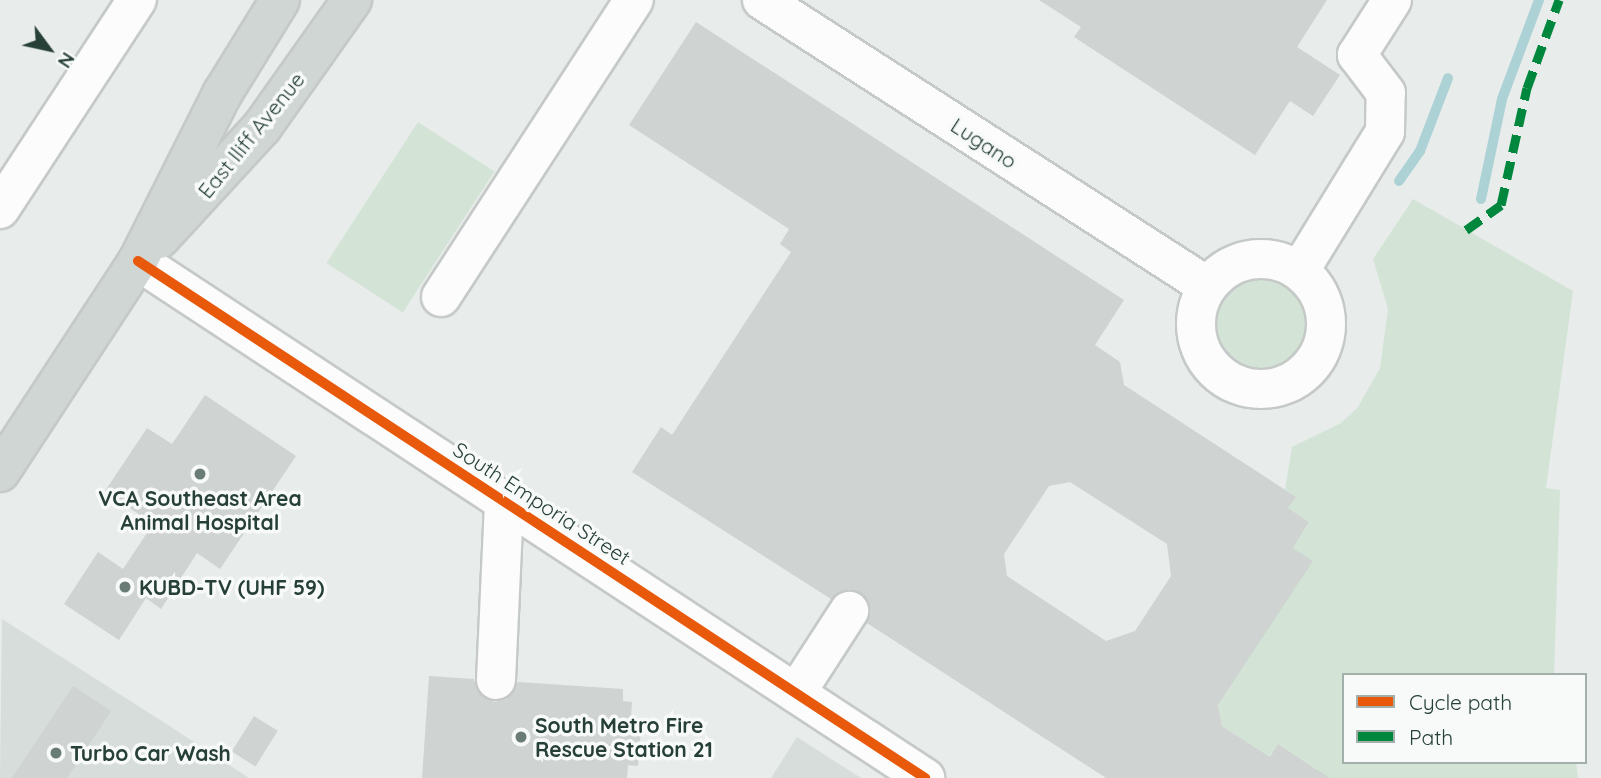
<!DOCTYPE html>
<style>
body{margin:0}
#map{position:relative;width:1601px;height:778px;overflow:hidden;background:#e8ecea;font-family:Quicksand,sans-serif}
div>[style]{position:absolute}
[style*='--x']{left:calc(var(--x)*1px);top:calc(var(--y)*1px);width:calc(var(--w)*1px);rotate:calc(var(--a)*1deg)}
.built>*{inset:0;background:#d6ddda}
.green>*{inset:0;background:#d3e4d7;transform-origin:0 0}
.round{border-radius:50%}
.stream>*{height:10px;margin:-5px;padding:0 5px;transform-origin:5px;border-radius:5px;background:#acd2d6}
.building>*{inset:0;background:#cfd3d1;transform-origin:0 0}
.roads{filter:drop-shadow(2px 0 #c5c9c7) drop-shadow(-2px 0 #c5c9c7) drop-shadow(0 2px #c5c9c7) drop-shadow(0 -2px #c5c9c7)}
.minor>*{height:38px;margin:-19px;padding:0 19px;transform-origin:19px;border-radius:19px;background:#fcfcfc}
.minor>.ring{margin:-19px;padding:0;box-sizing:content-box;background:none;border:38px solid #fcfcfc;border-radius:50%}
.major>*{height:38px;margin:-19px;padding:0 19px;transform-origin:19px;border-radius:19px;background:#d0d6d4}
.quiet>*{height:9px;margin-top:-4.5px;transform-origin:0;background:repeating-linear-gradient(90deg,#00873e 0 18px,transparent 0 27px)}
.cycleway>*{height:10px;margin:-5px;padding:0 5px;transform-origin:5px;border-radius:5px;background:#e8590c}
.dots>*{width:19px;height:19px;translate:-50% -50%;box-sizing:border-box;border:4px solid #f7faf8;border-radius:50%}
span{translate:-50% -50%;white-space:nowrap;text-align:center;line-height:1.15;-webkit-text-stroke:7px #f7faf8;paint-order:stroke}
.street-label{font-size:21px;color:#263f37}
.poi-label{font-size:21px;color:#263f37;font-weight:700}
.left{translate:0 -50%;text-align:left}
.legend{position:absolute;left:1342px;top:673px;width:245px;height:91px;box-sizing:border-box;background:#f7faf8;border:2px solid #a3afab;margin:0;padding:9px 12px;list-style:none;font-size:21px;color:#263f37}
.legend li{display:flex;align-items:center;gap:14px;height:35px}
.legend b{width:35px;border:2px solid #a3afab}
.north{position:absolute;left:14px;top:14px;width:70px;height:70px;-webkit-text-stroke:5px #f7faf8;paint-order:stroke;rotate:123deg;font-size:19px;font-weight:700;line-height:28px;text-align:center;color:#263f37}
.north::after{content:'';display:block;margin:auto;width:24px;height:32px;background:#263f37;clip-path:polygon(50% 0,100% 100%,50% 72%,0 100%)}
</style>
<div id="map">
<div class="built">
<div style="clip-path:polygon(2px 619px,168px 725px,249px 778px,0 778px)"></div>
<div style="clip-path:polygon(797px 737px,831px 759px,861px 778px,771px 778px)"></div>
</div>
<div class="green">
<div style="left:418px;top:122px;width:91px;height:168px;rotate:33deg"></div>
<div style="clip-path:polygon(1413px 199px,1573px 291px,1546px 488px,1560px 490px,1554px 675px,1344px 675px,1344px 762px,1576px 762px,1578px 778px,1312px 778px,1317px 769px,1278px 744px,1270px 757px,1222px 726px,1218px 705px,1312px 561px,1293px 548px,1309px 522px,1288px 508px,1295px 497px,1285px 489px,1292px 447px,1341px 423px,1358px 407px,1380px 368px,1388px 309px,1373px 259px)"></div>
<div class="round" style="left:1215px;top:278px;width:92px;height:92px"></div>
</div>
<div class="stream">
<div style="--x:1399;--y:181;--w:37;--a:-55"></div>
<div style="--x:1420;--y:151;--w:78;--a:-69"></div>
<div style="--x:1481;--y:199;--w:102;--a:-78.1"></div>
<div style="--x:1502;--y:99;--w:106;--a:-69.5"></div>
</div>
<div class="building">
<div style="clip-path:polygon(1039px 0,1327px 0,1297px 47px,1340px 75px,1313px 116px,1290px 101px,1255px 155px,1074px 37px,1081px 27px)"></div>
<div style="clip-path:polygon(evenodd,696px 22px,1124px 300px,1095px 345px,1120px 362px,1124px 385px,1296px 497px,1288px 508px,1309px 522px,1293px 548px,1313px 561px,1218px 705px,1222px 726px,1270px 757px,1278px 744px,1330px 778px,1106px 778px,867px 623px,871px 611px,861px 593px,849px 589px,831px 599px,632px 472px,661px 427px,672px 435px,791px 252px,780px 244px,789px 229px,629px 125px,696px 22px,1070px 482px,1167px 544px,1171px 576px,1135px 631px,1106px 641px,1007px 576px,1004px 554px,1049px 486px,1070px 482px)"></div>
<div style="clip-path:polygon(205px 395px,296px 456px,220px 569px,197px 553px,161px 609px,146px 598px,119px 640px,64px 604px,98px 552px,123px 569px,153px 524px,105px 491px,147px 428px,172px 444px)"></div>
<div style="clip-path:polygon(429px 676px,474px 679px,477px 691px,494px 702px,507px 699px,518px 682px,623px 689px,623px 701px,632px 702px,631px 717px,642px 718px,638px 766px,628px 765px,627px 778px,422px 778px)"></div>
<div style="clip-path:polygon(73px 686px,111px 711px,100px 728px,67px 778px,12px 778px)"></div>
<div style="left:254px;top:716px;width:28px;height:42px;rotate:32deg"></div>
</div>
<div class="roads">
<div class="minor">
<div style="--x:762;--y:0;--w:529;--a:32.73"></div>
<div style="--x:0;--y:209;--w:250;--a:-56.8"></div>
<div class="ring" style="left:1196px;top:259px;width:92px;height:92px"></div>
<div style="--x:138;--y:261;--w:942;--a:33.3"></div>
<div style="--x:1300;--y:270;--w:162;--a:-58.4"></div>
<div style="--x:1385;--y:132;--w:39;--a:-89"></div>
<div style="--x:1386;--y:93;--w:48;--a:-127.3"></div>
<div style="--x:1357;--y:55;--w:65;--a:-57.5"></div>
<div style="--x:441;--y:297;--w:354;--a:-57"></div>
<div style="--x:496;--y:680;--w:179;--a:-87.4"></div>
<div style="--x:796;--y:693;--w:98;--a:-57.1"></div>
</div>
<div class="major">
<div style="--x:159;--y:239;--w:152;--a:-47.4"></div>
<div style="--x:262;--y:127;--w:156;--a:-54.7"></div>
<div style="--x:0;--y:472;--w:252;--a:-56.8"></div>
<div style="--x:138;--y:261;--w:187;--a:-63.3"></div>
<div style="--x:222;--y:94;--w:110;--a:-58.3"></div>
</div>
</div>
<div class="quiet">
<div style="--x:1466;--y:230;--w:43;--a:-35.5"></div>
<div style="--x:1501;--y:205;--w:120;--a:-77.5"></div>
<div style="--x:1527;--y:88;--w:94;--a:-70"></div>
</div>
<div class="cycleway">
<div style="--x:138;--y:261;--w:942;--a:33.3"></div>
</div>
<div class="dots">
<div style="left:200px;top:474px;background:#6a7c76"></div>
<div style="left:125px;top:587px;background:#6a7c76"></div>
<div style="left:521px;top:737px;background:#6a7c76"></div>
<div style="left:56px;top:753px;background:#6a7c76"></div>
</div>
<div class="street-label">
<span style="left:251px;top:135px;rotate:-51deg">East Iliff Avenue</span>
<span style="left:984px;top:143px;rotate:33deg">Lugano</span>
<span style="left:542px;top:503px;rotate:33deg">South Emporia Street</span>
</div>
<div class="poi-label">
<span style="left:200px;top:510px">VCA Southeast Area<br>Animal Hospital</span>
<span class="left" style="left:139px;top:587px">KUBD-TV (UHF 59)</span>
<span class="left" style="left:535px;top:737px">South Metro Fire<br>Rescue Station 21</span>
<span class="left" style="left:70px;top:753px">Turbo Car Wash</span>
</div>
<ul class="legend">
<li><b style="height:9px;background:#e8590c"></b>Cycle path</li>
<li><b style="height:9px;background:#00873e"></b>Path</li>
</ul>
<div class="north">N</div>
</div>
